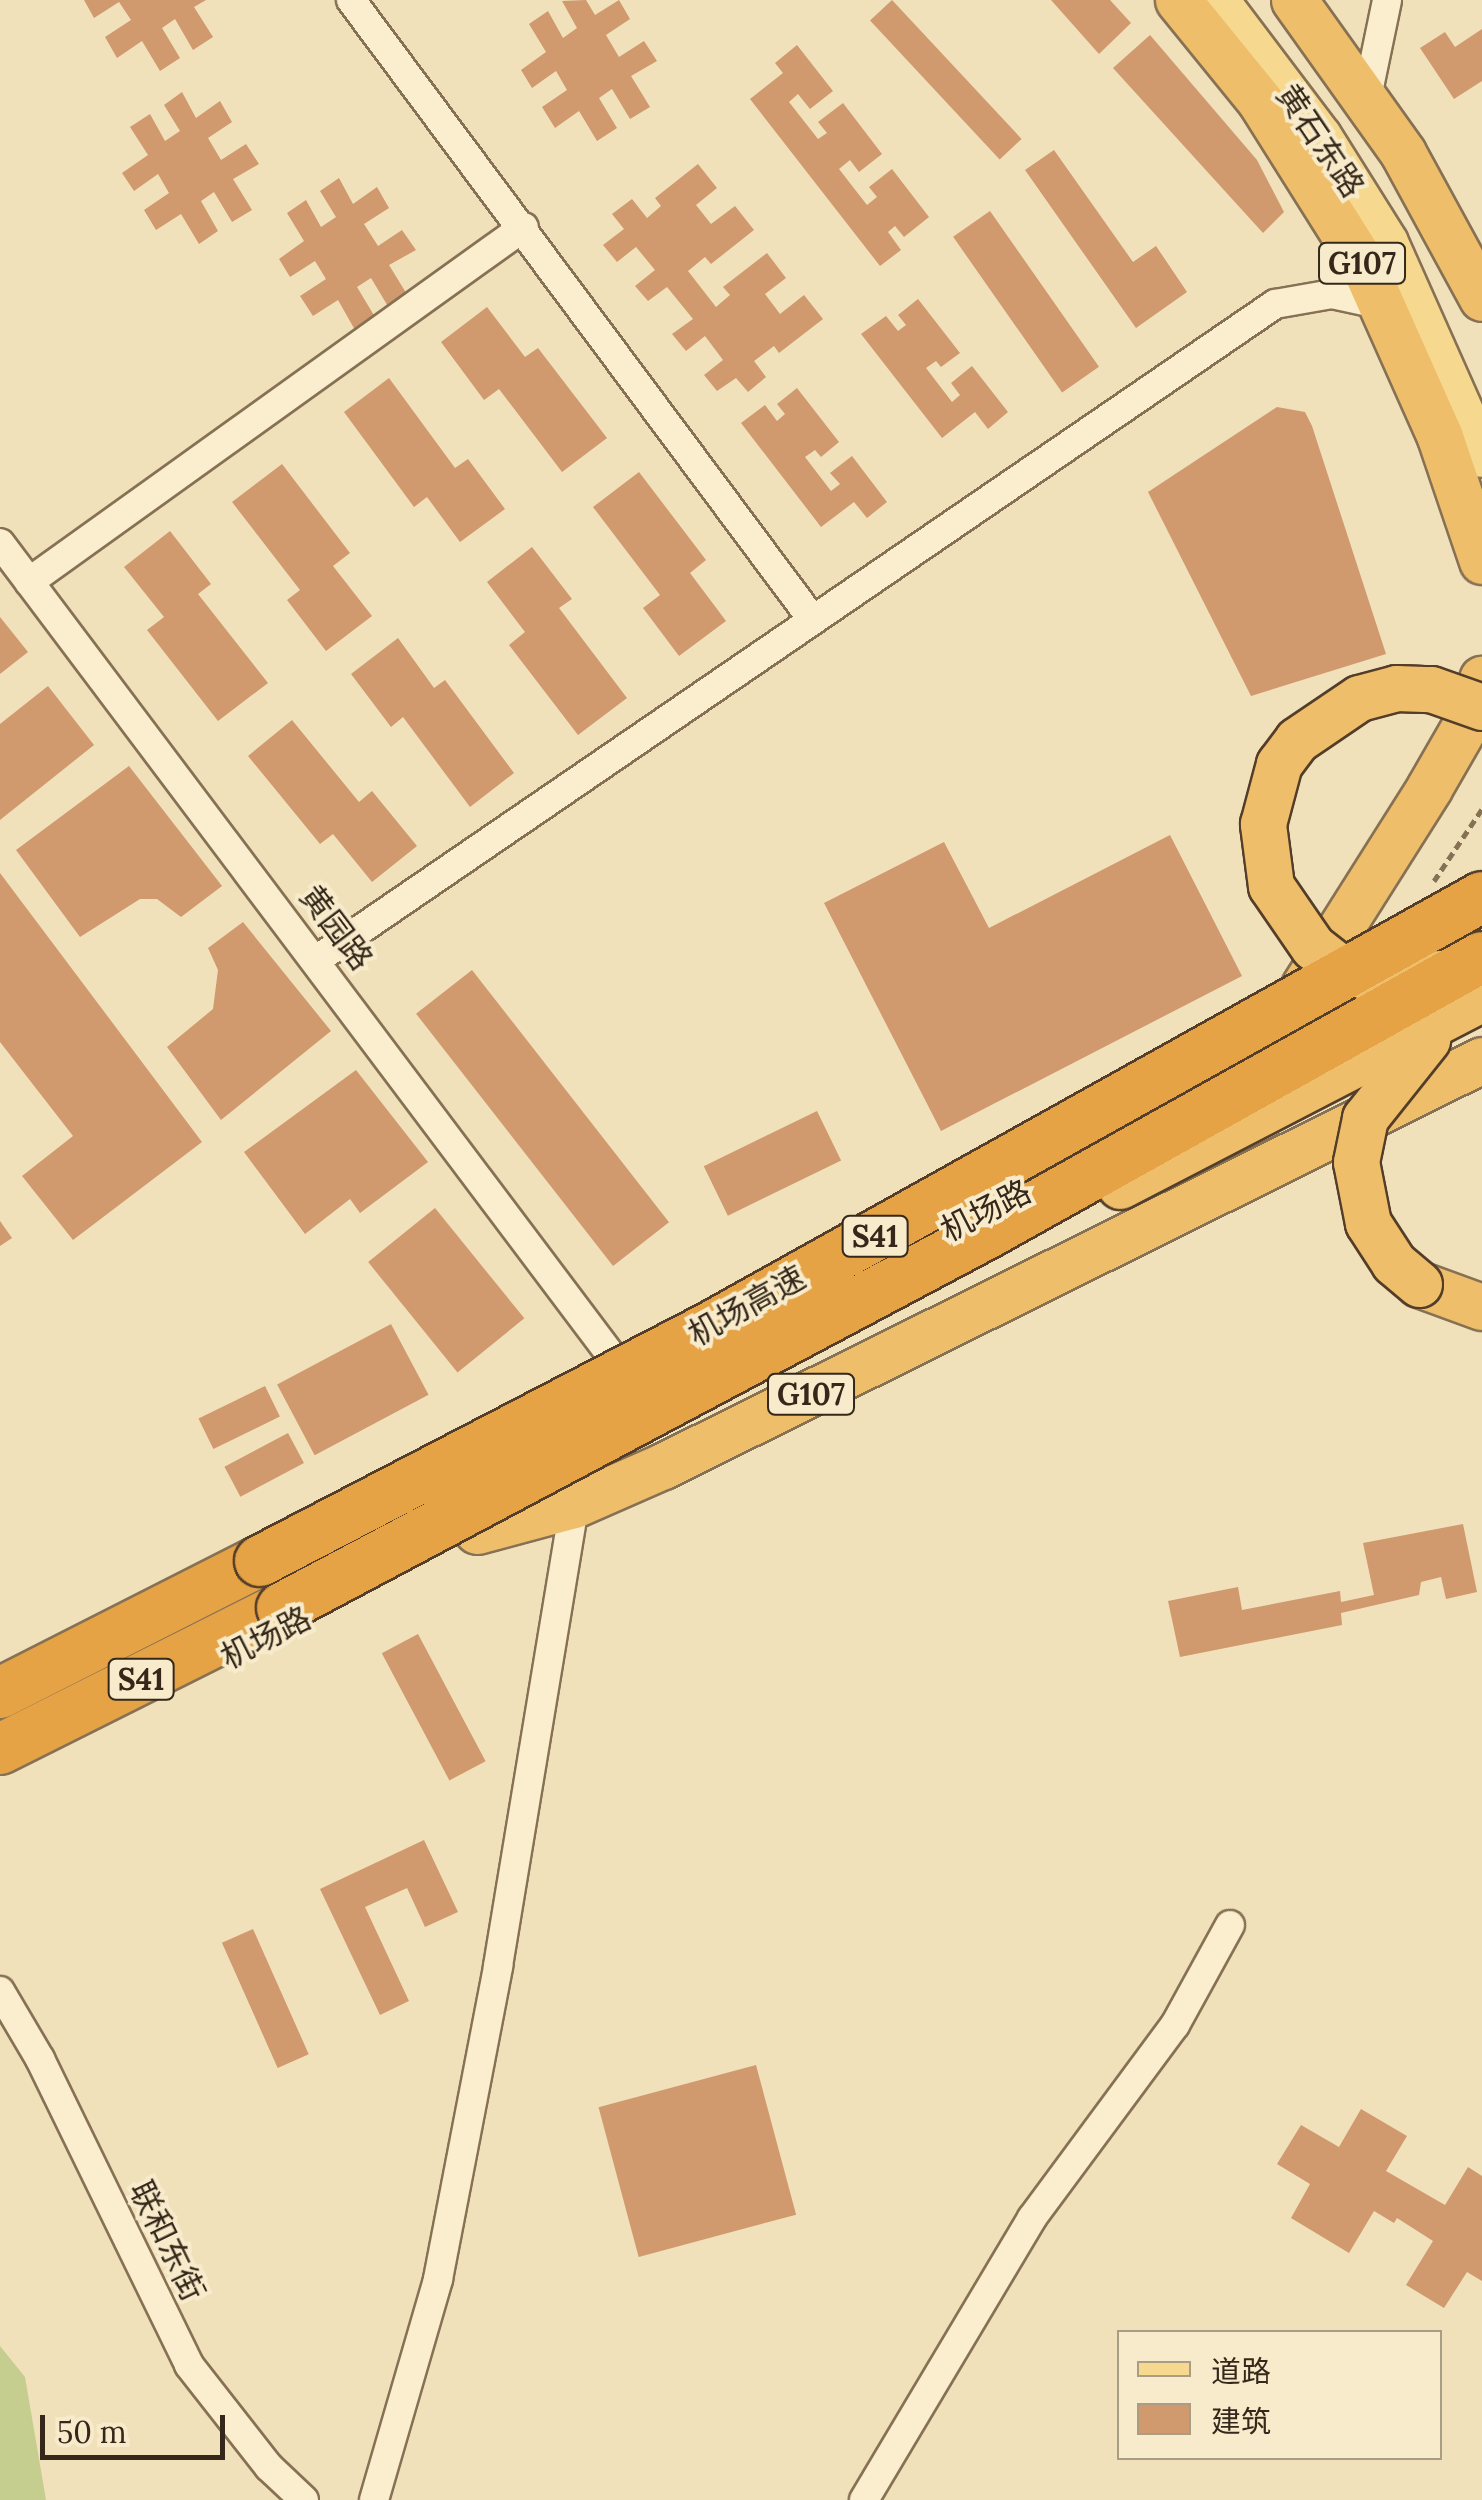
<!DOCTYPE html>
<meta charset="utf-8">
<style>
body{margin:0}
#map{position:relative;width:1482px;height:2500px;overflow:hidden;background:#f0e1bb;font-family:Lora,"Noto Sans SC",serif}
div>[style]{position:absolute}
[style*='--x']{left:calc(var(--x)*1px);top:calc(var(--y)*1px);width:calc(var(--w)*1px);rotate:calc(var(--a)*1deg)}
.green>*{inset:0;background:#c5cd8f}
.building>*{inset:0;background:#d0996e;transform-origin:0 0}
.path>*{height:5px;margin-top:-2.5px;transform-origin:0;background:repeating-linear-gradient(90deg,#877154 0 8px,transparent 0 13px)}
.roads{filter:drop-shadow(2px 0 #877154) drop-shadow(-2px 0 #877154) drop-shadow(0 2px #877154) drop-shadow(0 -2px #877154)}
.minor>*{height:28px;margin:-14px;padding:0 14px;transform-origin:14px;border-radius:14px;background:#faeece}
.primary>*{height:42px;margin:-21px;padding:0 21px;transform-origin:21px;border-radius:21px;background:#f6d98f}
.trunk>*{height:45px;margin:-22.5px;padding:0 22.5px;transform-origin:22.5px;border-radius:22.5px;background:#eebe6a}
.motorway>*{height:50px;margin:-25px;padding:0 25px;transform-origin:25px;border-radius:25px;background:#e5a345}
.bridges{filter:drop-shadow(2px 0 #543e29) drop-shadow(-2px 0 #543e29) drop-shadow(0 2px #543e29) drop-shadow(0 -2px #543e29)}
.trunk-bridge>*{height:45px;margin:-22.5px;padding:0 22.5px;transform-origin:22.5px;border-radius:22.5px;background:#eebe6a}
.motorway-bridge>*{height:50px;margin:-25px;padding:0 25px;transform-origin:25px;border-radius:25px;background:#e5a345}
span{translate:-50% -50%;white-space:nowrap;text-align:center;line-height:1.15;-webkit-text-stroke:8px #f7ebcb;paint-order:stroke}
.shield-label span{padding:2px 8px;background:#f7ebcb;border:2px solid;border-radius:8px;-webkit-text-stroke-width:0}
.shield-label{font-size:30px;color:#35281a;font-weight:700}
.street-label{font-size:32px;color:#35281a}
.legend{position:absolute;left:1117px;top:2330px;width:325px;height:130px;box-sizing:border-box;background:#f7ebcb;border:2px solid #a99d84;margin:0;padding:12px 18px;list-style:none;font-size:30px;color:#35281a}
.legend li{display:flex;align-items:center;gap:20px;height:50px}
.legend b{width:50px;border:2px solid #a99d84}
.scale{position:absolute;left:40px;top:2415px;width:185px;height:45px;box-sizing:border-box;border:5px solid #35281a;border-top:0;padding-left:12px;font-size:30px;line-height:35px;white-space:nowrap;color:#35281a;-webkit-text-stroke:8px #f7ebcb;paint-order:stroke}
</style>
<div id="map">
<div class="green">
<div style="clip-path:polygon(0 2346px,25px 2377px,46px 2500px,0 2500px)"></div>
</div>
<div class="building">
<div style="clip-path:polygon(84px 0,206px 0,194px 7px,213px 37px,193px 50px,175px 19px,162px 28px,180px 58px,160px 71px,142px 41px,117px 58px,105px 37px,131px 20px,119px 2px,94px 18px)"></div>
<div style="clip-path:polygon(586px 0,595px 15px,619px 0,630px 19px,606px 35px,619px 57px,644px 41px,657px 61px,631px 76px,650px 107px,630px 119px,612px 89px,599px 98px,617px 128px,597px 141px,579px 111px,555px 128px,542px 107px,567px 90px,556px 71px,532px 88px,521px 70px,546px 52px,529px 24px,548px 11px,563px 38px,577px 28px,562px 1px)"></div>
<div style="left:892px;top:0;width:190px;height:30px;rotate:47deg"></div>
<div style="clip-path:polygon(1051px 0,1110px 0,1131px 23px,1099px 54px)"></div>
<div style="clip-path:polygon(1482px 29px,1482px 81px,1454px 99px,1420px 48px,1445px 32px,1455px 47px)"></div>
<div style="clip-path:polygon(1150px 35px,1257px 160px,1284px 212px,1263px 233px,1113px 68px)"></div>
<div style="clip-path:polygon(797px 45px,833px 91px,810px 109px,798px 94px,789px 102px,818px 139px,827px 133px,818px 122px,843px 103px,882px 154px,859px 172px,850px 160px,839px 169px,867px 205px,877px 197px,869px 187px,892px 169px,929px 217px,904px 237px,895px 226px,888px 232px,901px 250px,880px 266px,750px 99px,783px 73px,775px 63px)"></div>
<div style="clip-path:polygon(182px 92px,196px 118px,220px 101px,232px 122px,208px 138px,221px 160px,246px 144px,259px 164px,233px 179px,252px 210px,232px 222px,214px 192px,201px 201px,218px 231px,199px 244px,181px 214px,156px 230px,144px 210px,169px 193px,158px 174px,134px 191px,122px 173px,148px 155px,130px 127px,150px 114px,165px 141px,180px 131px,164px 105px)"></div>
<div style="clip-path:polygon(1054px 150px,1133px 262px,1156px 246px,1187px 292px,1136px 328px,1025px 170px)"></div>
<div style="clip-path:polygon(698px 164px,717px 188px,696px 205px,711px 224px,735px 206px,754px 230px,711px 264px,705px 257px,688px 271px,716px 307px,730px 295px,723px 287px,767px 253px,786px 278px,765px 294px,780px 314px,804px 295px,823px 319px,779px 353px,774px 346px,754px 361px,766px 377px,748px 392px,736px 378px,717px 391px,704px 375px,723px 360px,705px 336px,686px 351px,672px 334px,693px 319px,667px 287px,648px 301px,635px 286px,655px 270px,636px 247px,617px 262px,603px 245px,624px 229px,612px 214px,632px 199px,647px 218px,661px 206px,655px 198px)"></div>
<div style="clip-path:polygon(339px 178px,353px 204px,377px 187px,389px 208px,364px 224px,378px 246px,402px 230px,416px 250px,389px 265px,408px 296px,389px 308px,371px 278px,357px 287px,375px 317px,355px 330px,338px 300px,313px 316px,300px 296px,326px 279px,315px 261px,290px 277px,279px 259px,304px 241px,287px 213px,306px 200px,321px 227px,336px 217px,320px 191px)"></div>
<div style="left:990px;top:211px;width:190px;height:45px;rotate:55deg"></div>
<div style="clip-path:polygon(918px 299px,960px 353px,941px 367px,936px 361px,926px 368px,952px 402px,960px 395px,951px 383px,972px 366px,1008px 412px,988px 429px,975px 412px,942px 438px,861px 334px,886px 316px,898px 331px,906px 325px,898px 315px)"></div>
<div style="clip-path:polygon(487px 307px,525px 357px,538px 348px,607px 438px,562px 472px,499px 389px,484px 400px,441px 342px)"></div>
<div style="clip-path:polygon(389px 378px,455px 468px,468px 459px,505px 509px,460px 542px,427px 497px,414px 507px,344px 412px)"></div>
<div style="clip-path:polygon(797px 388px,839px 442px,821px 457px,815px 450px,805px 457px,831px 491px,840px 484px,830px 473px,852px 456px,887px 502px,867px 518px,854px 502px,821px 527px,741px 423px,765px 405px,777px 421px,785px 414px,777px 404px)"></div>
<div style="clip-path:polygon(1277px 407px,1305px 412px,1312px 426px,1386px 654px,1251px 696px,1148px 492px)"></div>
<div style="clip-path:polygon(282px 464px,350px 553px,333px 566px,372px 616px,326px 651px,287px 600px,300px 590px,232px 502px)"></div>
<div style="clip-path:polygon(639px 472px,706px 560px,690px 573px,726px 621px,679px 656px,643px 608px,660px 595px,593px 507px)"></div>
<div style="clip-path:polygon(170px 531px,211px 584px,198px 594px,268px 683px,218px 721px,147px 630px,164px 617px,124px 567px)"></div>
<div style="clip-path:polygon(532px 547px,572px 599px,559px 608px,627px 698px,578px 735px,509px 645px,525px 632px,487px 582px)"></div>
<div style="clip-path:polygon(0 617px,28px 652px,0 674px)"></div>
<div style="clip-path:polygon(398px 638px,434px 688px,445px 680px,514px 773px,470px 807px,403px 717px,391px 727px,351px 674px)"></div>
<div style="clip-path:polygon(48px 686px,94px 745px,0 820px,0 724px)"></div>
<div style="clip-path:polygon(292px 720px,359px 802px,372px 791px,417px 846px,372px 882px,333px 834px,320px 844px,248px 756px)"></div>
<div style="clip-path:polygon(129px 766px,222px 886px,181px 917px,157px 899px,140px 899px,80px 937px,16px 850px)"></div>
<div style="clip-path:polygon(1170px 835px,1242px 976px,941px 1131px,824px 903px,944px 842px,989px 928px)"></div>
<div style="clip-path:polygon(0 873px,202px 1142px,73px 1240px,22px 1176px,73px 1136px,0 1042px)"></div>
<div style="clip-path:polygon(243px 922px,331px 1031px,221px 1120px,167px 1047px,213px 1009px,218px 970px,208px 948px)"></div>
<div style="left:472px;top:970px;width:320px;height:71px;rotate:52deg"></div>
<div style="clip-path:polygon(356px 1070px,428px 1162px,360px 1213px,350px 1199px,305px 1234px,244px 1152px)"></div>
<div style="left:817px;top:1111px;width:55px;height:126px;rotate:64deg"></div>
<div style="left:435px;top:1208px;width:142px;height:86px;rotate:51deg"></div>
<div style="clip-path:polygon(0 1221px,12px 1238px,0 1246px)"></div>
<div style="left:391px;top:1324px;width:80px;height:129px;rotate:62deg"></div>
<div style="left:265px;top:1386px;width:34px;height:74px;rotate:64deg"></div>
<div style="left:288px;top:1433px;width:34px;height:72px;rotate:62deg"></div>
<div style="clip-path:polygon(1463px 1524px,1477px 1592px,1446px 1599px,1441px 1577px,1421px 1582px,1419px 1595px,1341px 1613px,1342px 1625px,1180px 1657px,1168px 1601px,1238px 1587px,1242px 1610px,1340px 1591px,1341px 1602px,1374px 1595px,1363px 1543px)"></div>
<div style="left:418px;top:1634px;width:144px;height:41px;rotate:62deg"></div>
<div style="clip-path:polygon(424px 1840px,458px 1912px,425px 1927px,407px 1888px,365px 1907px,409px 2001px,380px 2015px,320px 1889px)"></div>
<div style="left:253px;top:1929px;width:137px;height:34px;rotate:66deg"></div>
<div style="left:756px;top:2065px;width:155px;height:163px;rotate:75deg"></div>
<div style="clip-path:polygon(1361px 2109px,1407px 2136px,1386px 2171px,1445px 2205px,1468px 2167px,1482px 2176px,1482px 2281px,1467px 2272px,1444px 2308px,1406px 2285px,1433px 2241px,1397px 2218px,1394px 2223px,1374px 2211px,1349px 2253px,1291px 2218px,1310px 2184px,1277px 2164px,1301px 2125px,1339px 2147px)"></div>
</div>
<div class="path">
<div style="--x:1434;--y:881;--w:87;--a:-56.3"></div>
</div>
<div class="roads">
<div class="minor">
<div style="--x:351;--y:0;--w:772;--a:53.32"></div>
<div style="--x:1367;--y:97;--w:99;--a:-78.3"></div>
<div style="--x:0;--y:543;--w:1020;--a:53.05"></div>
<div style="--x:29;--y:582;--w:609;--a:-35.65"></div>
<div style="--x:316;--y:960;--w:1162;--a:-34.37"></div>
<div style="--x:1275;--y:304;--w:58;--a:-10"></div>
<div style="--x:1332;--y:294;--w:51;--a:12.4"></div>
<div style="--x:0;--y:1991;--w:79;--a:59.5"></div>
<div style="--x:40;--y:2059;--w:340;--a:64"></div>
<div style="--x:189;--y:2365;--w:130;--a:51.9"></div>
<div style="--x:269;--y:2467;--w:48;--a:43.3"></div>
<div style="--x:374;--y:2500;--w:230;--a:-73.8"></div>
<div style="--x:438;--y:2279;--w:319;--a:-79.1"></div>
<div style="--x:498;--y:1966;--w:467;--a:-80.6"></div>
<div style="--x:864;--y:2500;--w:328;--a:-59.2"></div>
<div style="--x:1032;--y:2218;--w:240;--a:-53.5"></div>
<div style="--x:1175;--y:2025;--w:114;--a:-61.2"></div>
</div>
<div class="primary">
<div style="--x:1217;--y:0;--w:171;--a:52.9"></div>
<div style="--x:1320;--y:136;--w:126;--a:57.9"></div>
<div style="--x:1387;--y:243;--w:233;--a:66"></div>
</div>
<div class="trunk">
<div style="--x:1178;--y:0;--w:130;--a:50.9"></div>
<div style="--x:1260;--y:101;--w:195;--a:57.8"></div>
<div style="--x:1364;--y:266;--w:187;--a:66"></div>
<div style="--x:1440;--y:437;--w:131;--a:71.3"></div>
<div style="--x:1294;--y:0;--w:188;--a:54.5"></div>
<div style="--x:1403;--y:153;--w:165;--a:61.4"></div>
<div style="--x:1304;--y:986;--w:234;--a:-57.7"></div>
<div style="--x:1429;--y:788;--w:84;--a:-60.1"></div>
<div style="--x:1471;--y:715;--w:38;--a:-73"></div>
<div style="--x:1419;--y:1284;--w:67;--a:20.1"></div>
<div style="--x:477;--y:1531;--w:100;--a:-15"></div>
<div style="--x:574;--y:1505;--w:97;--a:-23.7"></div>
<div style="--x:663;--y:1466;--w:914;--a:-26.37"></div>
</div>
<div class="motorway">
<div style="--x:0;--y:1693;--w:292;--a:-26.9"></div>
<div style="--x:0;--y:1749;--w:315;--a:-26.6"></div>
</div>
</div>
<div class="bridges">
<div class="trunk-bridge">
<div style="--x:1441;--y:973;--w:74;--a:176.9"></div>
<div style="--x:1367;--y:977;--w:30;--a:-160"></div>
<div style="--x:1339;--y:967;--w:33;--a:-142"></div>
<div style="--x:1313;--y:947;--w:74;--a:-124.5"></div>
<div style="--x:1271;--y:886;--w:63;--a:-97.4"></div>
<div style="--x:1263;--y:824;--w:62;--a:-75.1"></div>
<div style="--x:1279;--y:764;--w:30;--a:-53"></div>
<div style="--x:1297;--y:740;--w:75;--a:-34.1"></div>
<div style="--x:1359;--y:698;--w:38;--a:-15"></div>
<div style="--x:1396;--y:688;--w:35;--a:2"></div>
<div style="--x:1431;--y:689;--w:54;--a:19.4"></div>
<div style="--x:1120;--y:1186;--w:408;--a:-27.4"></div>
<div style="--x:1419;--y:1284;--w:33;--a:-140"></div>
<div style="--x:1394;--y:1263;--w:48;--a:-123"></div>
<div style="--x:1368;--y:1223;--w:62;--a:-101.1"></div>
<div style="--x:1356;--y:1162;--w:45;--a:-78.4"></div>
<div style="--x:1365;--y:1118;--w:100;--a:-51.5"></div>
</div>
<div class="motorway-bridge">
<div style="--x:260;--y:1561;--w:506;--a:-27.43"></div>
<div style="--x:709;--y:1328;--w:885;--a:-29.14"></div>
<div style="--x:282;--y:1608;--w:797;--a:-27.98"></div>
<div style="--x:986;--y:1234;--w:568;--a:-29.18"></div>
</div>
</div>
<div class="shield-label">
<span style="left:1362px;top:263px">G107</span>
<span style="left:875px;top:1236px">S41</span>
<span style="left:811px;top:1394px">G107</span>
<span style="left:141px;top:1679px">S41</span>
</div>
<div class="street-label">
<span style="left:1320px;top:141px;rotate:56deg">黄石东路</span>
<span style="left:336px;top:928px;rotate:53deg">黄园路</span>
<span style="left:986px;top:1211px;rotate:-27deg">机场路</span>
<span style="left:747px;top:1306px;rotate:-29deg">机场高速</span>
<span style="left:266px;top:1638px;rotate:-27deg">机场路</span>
<span style="left:167px;top:2241px;rotate:64deg">联和东街</span>
</div>
<ul class="legend">
<li><b style="height:12px;background:#f6d98f"></b>道路</li>
<li><b style="height:28px;background:#d0996e"></b>建筑</li>
</ul>
<div class="scale">50 m</div>
</div>
